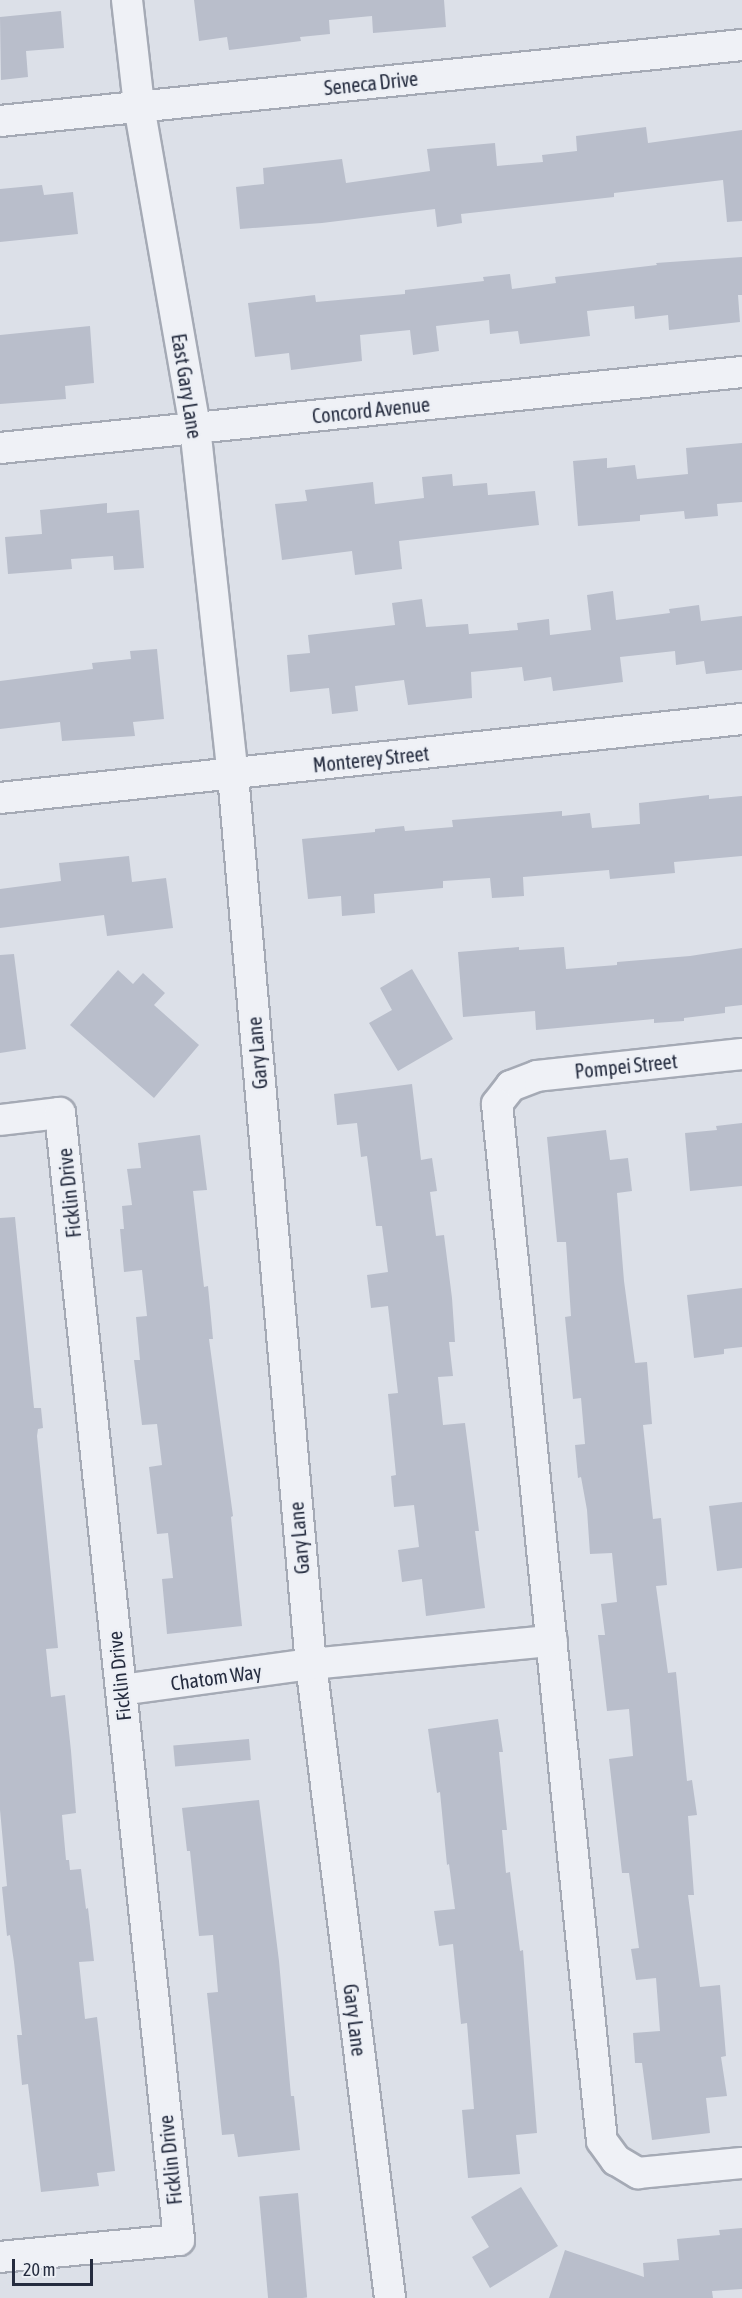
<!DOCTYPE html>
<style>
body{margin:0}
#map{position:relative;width:742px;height:2298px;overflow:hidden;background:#dce0e8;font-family:"Asap Condensed",sans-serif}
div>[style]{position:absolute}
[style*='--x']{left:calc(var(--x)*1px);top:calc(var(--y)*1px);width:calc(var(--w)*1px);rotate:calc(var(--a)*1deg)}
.building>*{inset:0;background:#b9becb;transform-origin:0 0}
.roads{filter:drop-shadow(2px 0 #a5aab5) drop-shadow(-2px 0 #a5aab5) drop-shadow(0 2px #a5aab5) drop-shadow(0 -2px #a5aab5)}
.minor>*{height:30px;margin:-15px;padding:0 15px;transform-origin:15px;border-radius:15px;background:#eff1f6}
span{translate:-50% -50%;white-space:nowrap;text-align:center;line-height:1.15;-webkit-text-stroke:4.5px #eceff5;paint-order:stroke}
.street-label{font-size:20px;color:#252c3f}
.scale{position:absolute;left:12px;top:2259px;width:81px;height:27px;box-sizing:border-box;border:3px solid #252c3f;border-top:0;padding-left:8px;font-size:18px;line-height:21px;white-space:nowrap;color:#252c3f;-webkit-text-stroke:4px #eceff5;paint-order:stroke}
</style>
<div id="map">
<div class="building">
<div style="clip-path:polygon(194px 0,444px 0,446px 27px,373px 33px,372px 16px,329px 20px,330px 34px,300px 37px,301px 41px,229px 50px,227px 37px,199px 41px)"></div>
<div style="clip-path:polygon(61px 11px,64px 48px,26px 51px,28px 77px,1px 80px,0 17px)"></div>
<div style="clip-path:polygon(646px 127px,648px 143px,742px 130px,742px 221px,727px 222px,723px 180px,614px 193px,614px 197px,461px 214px,462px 223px,437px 227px,435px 209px,322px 223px,240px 229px,236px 187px,264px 184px,263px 168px,342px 159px,346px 183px,430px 171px,427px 149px,495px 143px,497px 166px,543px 162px,542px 155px,577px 151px,576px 136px)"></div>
<div style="clip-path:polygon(42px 185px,44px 195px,73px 192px,78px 234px,0 242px,0 189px)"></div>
<div style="clip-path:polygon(742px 257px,742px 295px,738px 295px,740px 322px,669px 330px,668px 315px,635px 319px,634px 306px,587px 311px,590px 336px,520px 344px,518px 331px,490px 334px,489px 320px,436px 326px,439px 351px,413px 355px,410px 330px,360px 335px,362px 361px,291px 370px,289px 353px,255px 357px,248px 303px,315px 295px,316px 302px,405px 294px,405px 290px,484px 281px,483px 277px,510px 274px,512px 289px,556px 283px,555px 277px,657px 265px,656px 263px)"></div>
<div style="clip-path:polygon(90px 326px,94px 383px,65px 386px,66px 399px,0 404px,0 335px)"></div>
<div style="clip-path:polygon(742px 443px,742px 502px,717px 504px,718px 516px,685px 519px,684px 511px,640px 515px,640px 521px,578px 526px,573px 461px,607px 458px,607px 468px,635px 465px,637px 479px,688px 474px,686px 448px)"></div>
<div style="clip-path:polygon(452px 474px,453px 486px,487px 483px,488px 495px,535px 491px,539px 525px,399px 541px,402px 569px,355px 575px,352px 551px,282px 560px,275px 504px,307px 501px,305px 490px,373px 482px,375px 504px,424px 498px,422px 477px)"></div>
<div style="clip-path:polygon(107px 503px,107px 513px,139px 510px,144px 568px,114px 570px,113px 556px,71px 559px,72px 569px,8px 574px,5px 537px,42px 534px,40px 510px)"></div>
<div style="clip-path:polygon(613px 591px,616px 620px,670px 613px,669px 609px,699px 605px,701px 621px,742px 616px,742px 670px,706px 674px,704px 661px,676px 665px,675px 651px,620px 657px,623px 682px,553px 691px,551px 677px,524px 681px,522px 667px,471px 672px,472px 698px,408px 705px,404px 680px,355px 686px,358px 711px,332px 714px,329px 688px,290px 692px,287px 655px,310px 653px,308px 635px,395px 625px,392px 603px,422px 599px,426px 627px,468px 624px,469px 634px,518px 630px,517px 623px,549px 619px,550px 635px,591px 630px,587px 595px)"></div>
<div style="clip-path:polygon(157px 649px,164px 719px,133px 722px,135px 736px,62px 741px,60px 722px,0 729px,0 681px,93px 669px,92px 663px,131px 659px,130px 651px)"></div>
<div style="clip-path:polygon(709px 795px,709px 799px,742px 796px,742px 856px,674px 862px,675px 873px,610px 879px,609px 870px,523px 877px,524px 896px,492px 898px,490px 878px,443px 881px,443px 888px,374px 894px,375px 913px,342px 916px,341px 896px,308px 899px,302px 839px,375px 832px,375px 829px,404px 826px,405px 831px,453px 827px,452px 820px,562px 811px,562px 816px,590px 813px,592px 828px,640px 824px,639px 803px)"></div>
<div style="clip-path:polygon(129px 856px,132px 882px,166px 878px,173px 928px,107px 936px,104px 915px,0 928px,0 889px,61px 881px,59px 863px)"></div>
<div style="clip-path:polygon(519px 947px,519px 950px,564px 947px,566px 969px,617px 965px,617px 962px,690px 956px,742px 948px,742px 1005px,725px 1007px,725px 1013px,684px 1018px,684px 1021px,654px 1023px,654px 1019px,536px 1030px,535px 1011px,463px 1017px,458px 952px)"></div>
<div style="clip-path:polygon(14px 954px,26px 1049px,0 1053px,0 955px)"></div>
<div style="clip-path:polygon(412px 969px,453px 1039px,398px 1071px,369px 1023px,392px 1010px,380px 988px)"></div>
<div style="clip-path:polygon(118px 970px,133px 984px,143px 973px,165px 993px,154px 1005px,199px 1045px,154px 1098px,70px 1025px)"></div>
<div style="clip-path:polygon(412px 1084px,421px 1160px,432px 1158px,437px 1191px,430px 1192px,436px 1236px,444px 1235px,452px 1298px,455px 1342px,449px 1342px,453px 1376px,438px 1377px,443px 1425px,465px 1423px,479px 1531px,475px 1531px,485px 1608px,426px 1616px,422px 1579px,402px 1582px,398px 1550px,419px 1547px,414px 1505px,394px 1507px,391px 1476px,396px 1475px,388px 1394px,398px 1393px,388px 1306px,371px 1308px,367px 1275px,388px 1272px,382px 1226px,376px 1226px,367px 1156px,361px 1157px,357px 1123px,337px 1125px,334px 1094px)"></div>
<div style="clip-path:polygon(742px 1123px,742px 1186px,690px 1191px,685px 1133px,717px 1130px,716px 1126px)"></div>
<div style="clip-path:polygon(606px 1130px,610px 1160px,628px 1158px,632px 1191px,617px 1193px,624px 1281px,635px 1363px,647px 1362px,652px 1424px,643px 1425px,653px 1519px,661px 1518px,667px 1585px,656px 1586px,668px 1673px,676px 1672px,687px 1781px,692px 1780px,697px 1815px,688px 1816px,694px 1895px,688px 1895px,700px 1987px,720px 1985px,726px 2056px,721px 2057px,727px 2096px,706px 2098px,710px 2133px,652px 2140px,642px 2063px,635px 2063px,633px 2033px,660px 2031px,656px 1978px,636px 1980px,631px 1949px,639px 1948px,629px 1873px,622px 1873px,609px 1759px,633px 1756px,629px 1709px,607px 1711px,598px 1635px,605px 1635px,601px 1604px,617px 1602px,612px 1553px,590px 1554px,587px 1510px,581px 1477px,578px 1478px,575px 1445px,585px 1444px,581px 1398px,573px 1399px,565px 1317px,571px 1316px,566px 1242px,557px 1242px,547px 1137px)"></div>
<div style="clip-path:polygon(200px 1135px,207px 1190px,193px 1191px,204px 1287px,208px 1286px,213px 1339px,209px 1339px,233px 1516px,231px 1517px,242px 1626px,167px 1634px,162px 1579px,173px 1578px,168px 1533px,157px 1534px,149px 1467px,162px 1465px,157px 1424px,142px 1425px,134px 1360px,140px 1360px,136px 1317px,147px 1316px,142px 1270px,124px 1272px,120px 1229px,124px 1229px,122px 1206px,132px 1205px,127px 1169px,141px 1168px,138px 1143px)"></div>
<div style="clip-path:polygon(15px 1217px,34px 1408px,41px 1408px,43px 1428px,38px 1429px,37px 1436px,58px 1648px,46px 1649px,51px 1697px,65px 1695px,71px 1751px,76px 1813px,62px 1815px,66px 1860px,69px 1860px,70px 1870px,81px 1869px,86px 1909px,88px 1908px,94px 1961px,79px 1962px,85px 2019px,97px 2017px,115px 2171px,97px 2173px,99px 2186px,41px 2192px,28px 2084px,22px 2085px,17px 2035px,22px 2035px,14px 1962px,10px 1935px,7px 1936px,2px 1887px,7px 1886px,0 1810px,0 1218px)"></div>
<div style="clip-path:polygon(742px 1288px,742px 1347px,724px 1349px,724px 1354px,694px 1358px,687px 1295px)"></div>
<div style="clip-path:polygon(742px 1502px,742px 1568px,717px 1571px,709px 1506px)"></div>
<div style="clip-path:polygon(498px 1719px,503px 1752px,499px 1752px,507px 1830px,502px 1830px,506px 1873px,510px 1872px,520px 1951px,523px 1950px,537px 2133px,516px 2135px,520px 2174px,468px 2178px,462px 2110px,474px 2109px,467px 2023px,461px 2024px,453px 1944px,439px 1946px,434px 1911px,455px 1909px,449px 1864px,447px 1865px,440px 1792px,437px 1793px,428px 1729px)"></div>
<div style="left:249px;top:1739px;width:21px;height:76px;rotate:85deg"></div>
<div style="clip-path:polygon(259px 1800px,279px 1961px,291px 2096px,294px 2096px,300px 2150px,238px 2157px,234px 2134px,222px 2135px,207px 1993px,218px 1992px,213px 1935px,199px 1936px,190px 1851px,187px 1851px,182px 1808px)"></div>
<div style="clip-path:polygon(521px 2187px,558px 2246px,490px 2288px,472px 2257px,489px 2247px,471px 2217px)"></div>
<div style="left:298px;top:2193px;width:105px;height:39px;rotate:85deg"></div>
<div style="clip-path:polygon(742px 2228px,742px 2289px,712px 2291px,713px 2298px,549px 2298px,565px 2250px,644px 2277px,643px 2263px,679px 2260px,677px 2239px,720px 2235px,719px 2230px)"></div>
</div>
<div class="roads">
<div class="minor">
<div style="--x:127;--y:0;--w:107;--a:83.5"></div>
<div style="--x:139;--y:106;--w:326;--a:80.1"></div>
<div style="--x:195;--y:427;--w:350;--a:83.8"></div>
<div style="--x:233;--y:775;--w:892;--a:84.99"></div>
<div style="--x:311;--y:1664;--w:639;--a:82.9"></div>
<div style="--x:0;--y:121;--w:746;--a:-5.85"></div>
<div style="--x:0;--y:448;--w:746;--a:-5.85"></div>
<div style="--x:0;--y:798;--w:746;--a:-6.08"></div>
<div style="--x:742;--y:1054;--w:206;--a:173.9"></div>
<div style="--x:537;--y:1076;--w:28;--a:159"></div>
<div style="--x:511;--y:1086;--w:23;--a:128"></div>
<div style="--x:497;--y:1104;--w:1042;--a:84.22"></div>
<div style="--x:602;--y:2141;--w:24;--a:54"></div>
<div style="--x:616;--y:2160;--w:26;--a:31"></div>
<div style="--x:638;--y:2173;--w:104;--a:-5.5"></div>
<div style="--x:0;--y:1120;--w:60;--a:-6.7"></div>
<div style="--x:60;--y:1113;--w:1133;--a:83.97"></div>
<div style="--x:179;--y:2240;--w:180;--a:174.6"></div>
<div style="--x:121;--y:1690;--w:192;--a:-7.8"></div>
<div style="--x:311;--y:1664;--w:242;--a:-5.5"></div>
</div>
</div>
<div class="street-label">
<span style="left:371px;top:83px;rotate:-6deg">Seneca Drive</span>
<span style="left:187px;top:386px;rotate:81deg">East Gary Lane</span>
<span style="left:371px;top:410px;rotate:-6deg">Concord Avenue</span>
<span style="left:371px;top:759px;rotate:-6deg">Monterey Street</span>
<span style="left:257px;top:1053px;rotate:-95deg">Gary Lane</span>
<span style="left:626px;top:1066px;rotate:-6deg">Pompei Street</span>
<span style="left:69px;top:1193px;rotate:-96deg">Ficklin Drive</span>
<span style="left:299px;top:1538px;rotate:-95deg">Gary Lane</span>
<span style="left:119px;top:1676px;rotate:-96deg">Ficklin Drive</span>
<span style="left:216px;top:1677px;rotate:-8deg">Chatom Way</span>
<span style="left:355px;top:2020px;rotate:83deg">Gary Lane</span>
<span style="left:170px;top:2160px;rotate:-96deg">Ficklin Drive</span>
</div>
<div class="scale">20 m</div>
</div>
